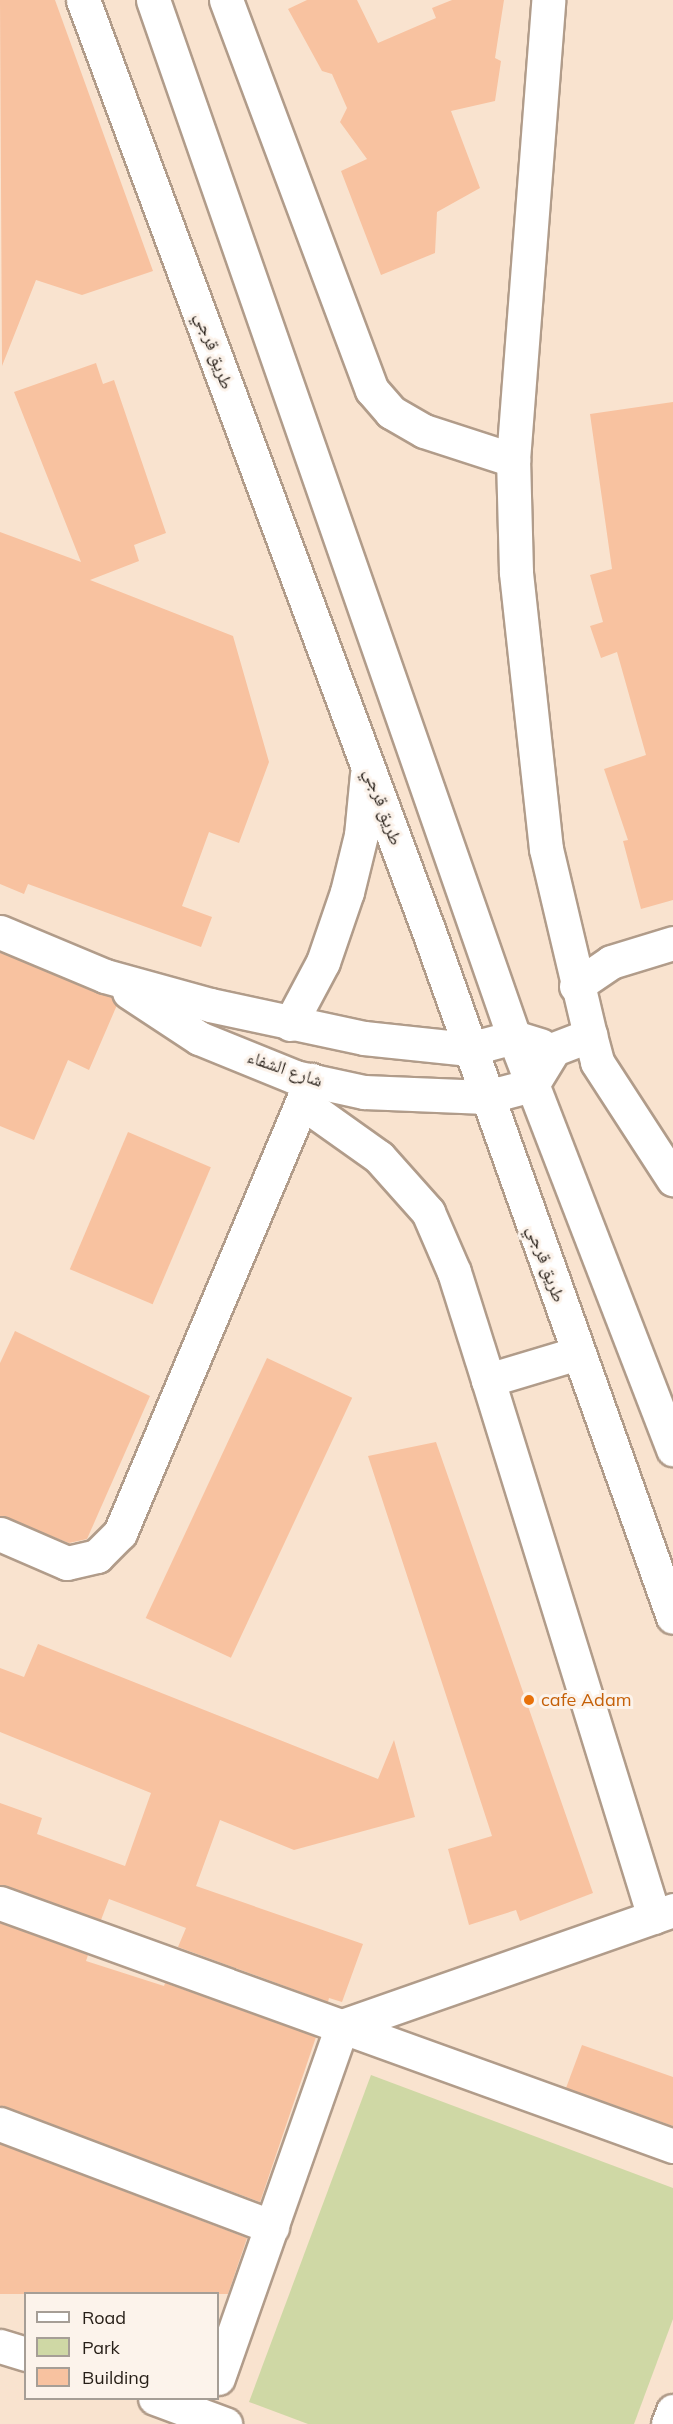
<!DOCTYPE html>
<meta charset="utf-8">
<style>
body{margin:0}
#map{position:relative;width:673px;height:2424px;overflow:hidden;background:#f9e3cf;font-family:Mulish,"Noto Naskh Arabic",sans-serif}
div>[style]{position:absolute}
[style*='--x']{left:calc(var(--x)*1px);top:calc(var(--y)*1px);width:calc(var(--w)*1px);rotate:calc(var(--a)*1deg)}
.green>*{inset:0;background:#cfd8a5}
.building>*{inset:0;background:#f8c2a0;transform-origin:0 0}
.roads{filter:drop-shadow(2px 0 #b19c8a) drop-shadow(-2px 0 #b19c8a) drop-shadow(0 2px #b19c8a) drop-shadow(0 -2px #b19c8a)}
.minor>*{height:33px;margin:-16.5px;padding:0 16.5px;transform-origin:16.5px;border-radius:16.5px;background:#fff}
.secondary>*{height:33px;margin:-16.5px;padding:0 16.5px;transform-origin:16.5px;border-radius:16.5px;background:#fff}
.trunk>*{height:33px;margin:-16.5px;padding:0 16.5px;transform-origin:16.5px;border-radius:16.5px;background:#fff}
.dots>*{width:16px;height:16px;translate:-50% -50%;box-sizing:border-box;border:3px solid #fcf3eb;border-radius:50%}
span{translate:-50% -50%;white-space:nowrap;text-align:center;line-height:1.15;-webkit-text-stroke:6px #fcf3eb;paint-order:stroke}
.street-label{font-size:18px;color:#261e17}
.food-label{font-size:18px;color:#c56008}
.left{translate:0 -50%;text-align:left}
.legend{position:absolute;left:24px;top:2292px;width:195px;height:108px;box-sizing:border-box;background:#fcf3eb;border:2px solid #a69e96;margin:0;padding:8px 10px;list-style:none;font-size:18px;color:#261e17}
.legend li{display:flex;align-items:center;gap:12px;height:30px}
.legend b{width:30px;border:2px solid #a69e96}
</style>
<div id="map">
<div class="green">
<div style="clip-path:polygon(371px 2075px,673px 2188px,673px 2319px,634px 2424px,308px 2424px,249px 2402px)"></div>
</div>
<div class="building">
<div style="clip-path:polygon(0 0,55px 0,153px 271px,82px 295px,36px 280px,2px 366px)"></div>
<div style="clip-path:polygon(307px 0,357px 0,378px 43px,436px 18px,432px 8px,452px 0,504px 0,495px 58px,501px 61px,495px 101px,451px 111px,480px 188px,437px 212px,435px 253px,381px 275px,341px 171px,367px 159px,340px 122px,347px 108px,332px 74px,322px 71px,288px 9px)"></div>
<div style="clip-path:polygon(96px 363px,103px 384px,114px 380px,166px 533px,134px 545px,139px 561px,90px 580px,233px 636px,269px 762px,239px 843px,209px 832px,182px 906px,212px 917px,201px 947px,28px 884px,24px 894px,0 884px,0 532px,81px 562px,14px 392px)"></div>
<div style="clip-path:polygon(673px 402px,673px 900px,641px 909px,623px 841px,628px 840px,604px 769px,646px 755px,617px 652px,601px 658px,590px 626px,603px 622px,590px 575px,612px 569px,590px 414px)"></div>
<div style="clip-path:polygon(0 952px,112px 998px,117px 1005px,89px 1070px,68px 1060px,34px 1140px,0 1126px)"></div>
<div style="left:128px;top:1132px;width:90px;height:149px;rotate:23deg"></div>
<div style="clip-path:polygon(15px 1331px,150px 1396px,87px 1539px,69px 1543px,0 1516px,0 1363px)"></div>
<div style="left:267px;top:1358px;width:94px;height:287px;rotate:25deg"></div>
<div style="clip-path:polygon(436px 1442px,593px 1893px,520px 1921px,516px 1910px,469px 1925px,448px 1849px,492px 1836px,368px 1456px)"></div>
<div style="clip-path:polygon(38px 1644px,378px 1779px,394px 1740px,415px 1817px,294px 1850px,220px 1820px,196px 1886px,363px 1944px,342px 2002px,329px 1998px,328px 2002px,178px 1947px,186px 1928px,109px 1899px,101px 1920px,0 1885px,0 1803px,42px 1818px,37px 1834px,125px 1866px,151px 1793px,0 1732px,0 1668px,24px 1677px)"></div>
<div style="clip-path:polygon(0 1923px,88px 1955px,86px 1961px,164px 1986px,165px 1983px,316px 2037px,260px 2202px,0 2106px)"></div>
<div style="clip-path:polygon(582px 2045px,673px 2077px,673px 2126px,566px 2088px)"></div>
<div style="clip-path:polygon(0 2144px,247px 2238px,228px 2294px,0 2294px)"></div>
</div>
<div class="roads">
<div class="minor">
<div style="--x:226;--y:0;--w:416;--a:69.5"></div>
<div style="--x:372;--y:390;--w:29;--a:49"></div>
<div style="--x:391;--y:412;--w:38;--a:30"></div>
<div style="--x:424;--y:431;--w:94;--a:18"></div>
<div style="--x:0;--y:932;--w:114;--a:22.7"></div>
<div style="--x:105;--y:976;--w:109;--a:15.4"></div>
<div style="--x:210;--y:1005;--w:157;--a:12.1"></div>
<div style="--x:364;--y:1038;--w:106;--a:6"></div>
<div style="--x:576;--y:986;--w:42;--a:-34.4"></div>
<div style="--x:611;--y:962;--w:65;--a:-17"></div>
<div style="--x:129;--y:992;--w:84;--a:33.3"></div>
<div style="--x:199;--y:1038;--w:104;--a:22.1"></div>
<div style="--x:295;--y:1077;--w:71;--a:12.3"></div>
<div style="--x:364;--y:1092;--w:122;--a:2.3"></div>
<div style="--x:590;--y:1035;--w:28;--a:75"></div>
<div style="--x:597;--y:1062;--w:140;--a:57"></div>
<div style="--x:303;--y:1103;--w:93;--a:35.4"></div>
<div style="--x:379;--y:1157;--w:74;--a:48.3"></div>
<div style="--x:428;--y:1212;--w:65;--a:66.6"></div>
<div style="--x:454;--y:1272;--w:113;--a:72.5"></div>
<div style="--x:488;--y:1380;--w:562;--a:72.82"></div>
<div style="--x:488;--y:1380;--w:94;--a:-16.7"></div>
<div style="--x:0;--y:1534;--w:73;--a:23.4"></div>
<div style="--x:67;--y:1563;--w:31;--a:-13"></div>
<div style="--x:97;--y:1556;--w:33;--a:-45"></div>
<div style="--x:120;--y:1533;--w:492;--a:-67.1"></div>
<div style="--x:0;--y:1903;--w:716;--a:19.85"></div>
<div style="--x:342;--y:2026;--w:351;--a:-19.3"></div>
<div style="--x:0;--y:2124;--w:291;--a:20.7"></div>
<div style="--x:0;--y:2346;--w:27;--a:17"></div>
<div style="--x:218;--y:2378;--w:373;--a:-70.6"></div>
<div style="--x:155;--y:2398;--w:75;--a:20.4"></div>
<div style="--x:668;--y:2424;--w:14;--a:-69"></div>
</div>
<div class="secondary">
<div style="--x:469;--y:1049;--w:47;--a:-14.9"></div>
<div style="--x:514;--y:1037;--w:28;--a:17"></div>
<div style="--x:486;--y:1097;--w:48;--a:-14.6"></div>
<div style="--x:532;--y:1085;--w:42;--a:-58.6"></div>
<div style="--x:554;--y:1049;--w:39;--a:-21"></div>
<div style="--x:590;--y:1035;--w:191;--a:-103.3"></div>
<div style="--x:546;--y:849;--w:279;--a:-96.2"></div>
<div style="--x:516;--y:572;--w:112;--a:-91.5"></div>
<div style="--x:513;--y:460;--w:461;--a:-85.6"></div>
</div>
<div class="trunk">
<div style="--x:83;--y:0;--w:991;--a:69.63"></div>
<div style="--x:428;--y:929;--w:730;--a:70.4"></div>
<div style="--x:153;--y:0;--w:1098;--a:70.81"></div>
<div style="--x:514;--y:1037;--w:442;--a:68.9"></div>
<div style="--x:290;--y:1024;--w:70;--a:-62"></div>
<div style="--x:323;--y:962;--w:74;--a:-71.1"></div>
<div style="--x:347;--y:892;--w:59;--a:-76.2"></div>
<div style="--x:361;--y:835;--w:61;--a:-84.4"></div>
</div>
</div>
<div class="dots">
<div style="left:529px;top:1700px;background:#e8710a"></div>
</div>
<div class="street-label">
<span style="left:214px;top:351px;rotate:70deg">طريق قرجي</span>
<span style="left:383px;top:807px;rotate:70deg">طريق قرجي</span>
<span style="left:285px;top:1069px;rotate:19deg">شارع الشفاء</span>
<span style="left:546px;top:1264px;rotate:70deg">طريق قرجي</span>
</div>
<div class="food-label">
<span class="left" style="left:541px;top:1700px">cafe Adam</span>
</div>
<ul class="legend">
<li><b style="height:8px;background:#fff"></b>Road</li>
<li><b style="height:16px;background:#cfd8a5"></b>Park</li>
<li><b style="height:16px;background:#f8c2a0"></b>Building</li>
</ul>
</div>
